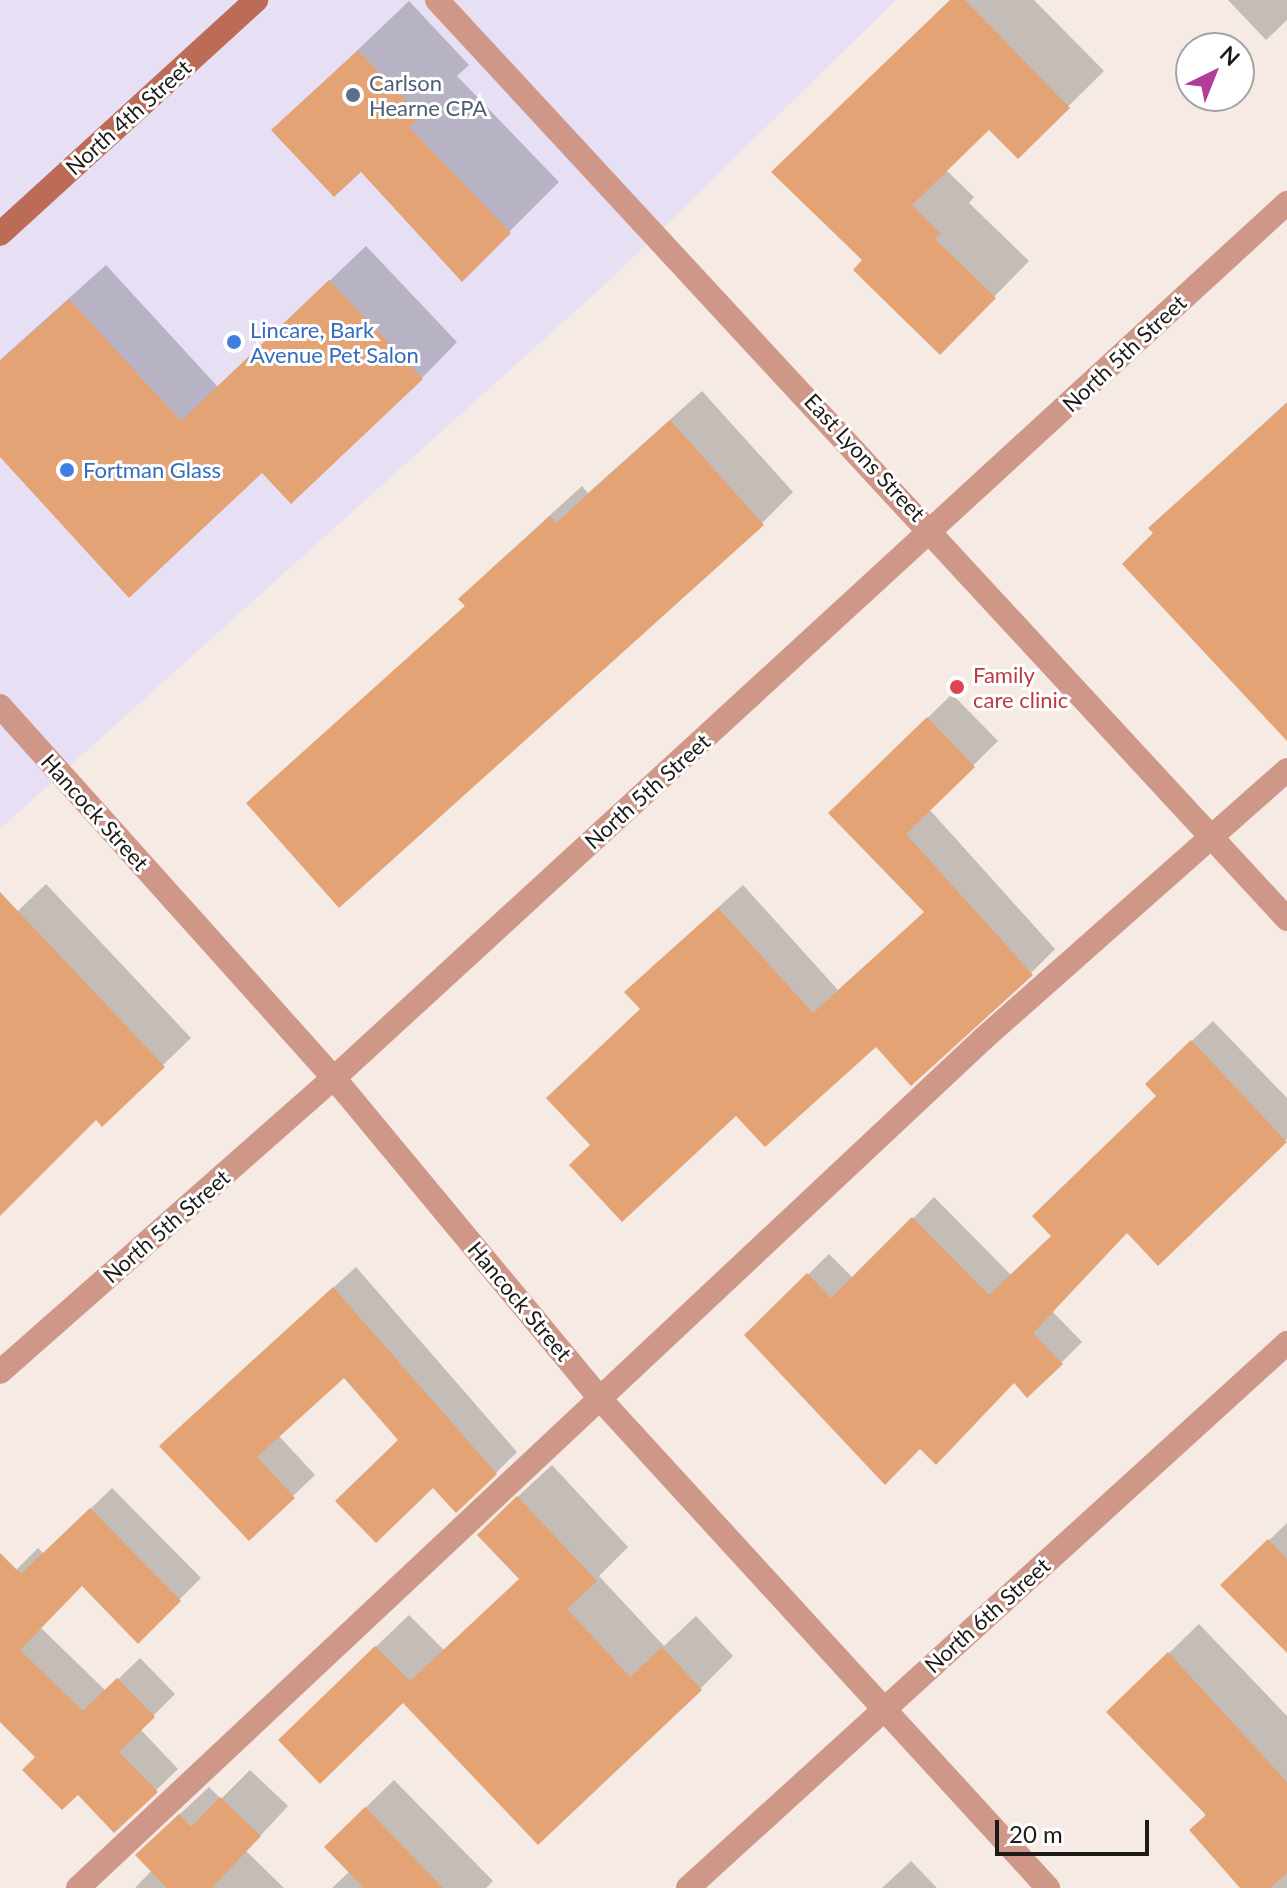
<!DOCTYPE html>
<style>
body{margin:0}
#map{position:relative;width:1287px;height:1888px;overflow:hidden;background:#f6ebe4;font-family:Lato,sans-serif}
div>[style]{position:absolute}
[style*='--x']{left:calc(var(--x)*1px);top:calc(var(--y)*1px);width:calc(var(--w)*1px);rotate:calc(var(--a)*1deg)}
.commercial>*{inset:0;background:#e7e0f5}
.shadow>*{inset:0;background:#0003}
.building>*{inset:0;background:#e3a375}
.lane>*{height:24px;margin:-12px;padding:0 12px;transform-origin:12px;border-radius:12px;background:#cf9788}
.street>*{height:24px;margin:-12px;padding:0 12px;transform-origin:12px;border-radius:12px;background:#cf9788}
.secondary>*{height:24px;margin:-12px;padding:0 12px;transform-origin:12px;border-radius:12px;background:#bb6b56}
.dots>*{width:22px;height:22px;translate:-50% -50%;box-sizing:border-box;border:4px solid #fff;border-radius:50%}
span{translate:-50% -50%;white-space:nowrap;text-align:center;line-height:1.15;-webkit-text-stroke:6px #fff;paint-order:stroke}
.service-label{font-size:22px;color:#4e5e75}
.left{translate:0 -50%;text-align:left}
.street-label{font-size:22px;color:#1d1a17}
.shop-label{font-size:22px;color:#366cbe}
.health-label{font-size:22px;color:#be3a42}
.north{position:absolute;left:1175px;top:32px;width:80px;height:80px;box-sizing:border-box;background:#fff;border:2px solid #a5a3a2;border-radius:50%;rotate:43deg;font-size:22px;font-weight:700;line-height:32px;text-align:center;color:#1d1a17}
.north::after{content:'';display:block;margin:auto;width:28px;height:36px;background:#b03d97;clip-path:polygon(50% 0,100% 100%,50% 72%,0 100%)}
.scale{position:absolute;left:995px;top:1820px;width:154px;height:36px;box-sizing:border-box;border:4px solid #1d1a17;border-top:0;padding-left:10px;font-size:24px;line-height:28px;white-space:nowrap;color:#1d1a17;-webkit-text-stroke:6px #fff;paint-order:stroke}
</style>
<div id="map">
<div class="commercial">
<div style="clip-path:polygon(0 0,896px 0,611px 279px,0 829px)"></div>
</div>
<div class="shadow">
<div style="clip-path:polygon(951px 0,1034px 0,1104px 71px,1018px 156px,989px 128px,946px 170px,974px 197px,969px 203px,1029px 261px,940px 352px,864px 260px)"></div>
<div style="clip-path:polygon(1228px 0,1287px 0,1287px 20px,1266px 40px)"></div>
<div style="clip-path:polygon(409px 1px,469px 65px,457px 76px,559px 182px,462px 279px,361px 169px,274px 130px)"></div>
<div style="clip-path:polygon(366px 246px,457px 342px,422px 378px,262px 471px,0 454px,0 360px,106px 265px,218px 387px)"></div>
<div style="clip-path:polygon(702px 391px,793px 492px,762px 523px,249px 803px,466px 605px,461px 599px,492px 568px,582px 486px,588px 493px)"></div>
<div style="clip-path:polygon(1287px 402px,1287px 739px,1150px 528px)"></div>
<div style="clip-path:polygon(952px 694px,998px 741px,929px 809px,1055px 949px,1031px 973px,736px 1113px,592px 1145px,642px 1009px,651px 968px,743px 885px,838px 990px,926px 911px,831px 813px)"></div>
<div style="clip-path:polygon(46px 884px,191px 1038px,102px 1124px,96px 1118px,0 1214px,0 928px)"></div>
<div style="clip-path:polygon(1213px 1021px,1287px 1098px,1287px 1139px,1158px 1263px,1128px 1231px,1052px 1311px,1082px 1342px,1061px 1363px,1014px 1381px,920px 1446px,747px 1335px,829px 1254px,854px 1279px,934px 1197px,1011px 1275px,1053px 1235px,1159px 1096px,1168px 1063px)"></div>
<div style="clip-path:polygon(356px 1267px,517px 1452px,496px 1473px,400px 1439px,344px 1375px,278px 1435px,315px 1475px,249px 1538px,183px 1424px)"></div>
<div style="clip-path:polygon(552px 1465px,628px 1547px,599px 1576px,664px 1646px,696px 1616px,733px 1656px,700px 1689px,313px 1707px,409px 1615px,444px 1650px,521px 1578px,512px 1502px)"></div>
<div style="clip-path:polygon(112px 1488px,201px 1578px,138px 1641px,82px 1584px,40px 1627px,106px 1691px,140px 1658px,175px 1694px,140px 1729px,178px 1769px,115px 1830px,0 1719px,0 1586px,38px 1548px,44px 1554px)"></div>
<div style="clip-path:polygon(1287px 1523px,1287px 1650px,1223px 1585px)"></div>
<div style="clip-path:polygon(1199px 1624px,1287px 1716px,1287px 1888px,1242px 1888px,1138px 1683px)"></div>
<div style="clip-path:polygon(250px 1770px,288px 1806px,246px 1851px,284px 1888px,135px 1888px,152px 1870px,166px 1827px,209px 1787px,221px 1799px)"></div>
<div style="clip-path:polygon(394px 1780px,493px 1881px,486px 1888px,332px 1888px,350px 1871px,355px 1818px)"></div>
<div style="clip-path:polygon(911px 1861px,937px 1888px,882px 1888px)"></div>
</div>
<div class="building">
<div style="clip-path:polygon(950px 0,965px 0,1070px 108px,1018px 159px,989px 130px,912px 205px,941px 234px,935px 239px,996px 298px,940px 355px,853px 270px,862px 260px,771px 172px)"></div>
<div style="clip-path:polygon(358px 50px,421px 116px,409px 127px,511px 233px,462px 282px,361px 172px,334px 197px,271px 130px)"></div>
<div style="clip-path:polygon(329px 280px,423px 379px,291px 504px,262px 473px,129px 598px,0 457px,0 361px,69px 299px,181px 421px)"></div>
<div style="clip-path:polygon(1287px 403px,1287px 741px,1122px 564px,1153px 533px,1148px 528px)"></div>
<div style="clip-path:polygon(670px 420px,764px 525px,339px 908px,246px 803px,465px 606px,458px 599px,550px 516px,556px 523px)"></div>
<div style="clip-path:polygon(927px 717px,975px 767px,906px 834px,1033px 975px,911px 1086px,876px 1047px,765px 1147px,736px 1116px,622px 1222px,569px 1165px,590px 1145px,546px 1098px,640px 1009px,624px 992px,718px 908px,813px 1013px,924px 912px,828px 813px)"></div>
<div style="clip-path:polygon(0 892px,165px 1067px,102px 1127px,96px 1120px,0 1216px)"></div>
<div style="clip-path:polygon(1191px 1040px,1287px 1142px,1158px 1266px,1127px 1233px,1033px 1333px,1063px 1364px,1027px 1398px,1014px 1383px,936px 1465px,920px 1449px,885px 1485px,744px 1335px,807px 1273px,831px 1298px,912px 1217px,989px 1295px,1051px 1236px,1032px 1216px,1156px 1096px,1145px 1084px)"></div>
<div style="clip-path:polygon(333px 1287px,497px 1474px,456px 1513px,433px 1488px,376px 1543px,335px 1501px,398px 1440px,344px 1378px,257px 1457px,295px 1498px,249px 1541px,159px 1446px)"></div>
<div style="clip-path:polygon(517px 1496px,597px 1581px,567px 1609px,630px 1677px,662px 1647px,702px 1690px,538px 1845px,403px 1703px,320px 1784px,278px 1740px,375px 1646px,410px 1681px,519px 1579px,477px 1535px)"></div>
<div style="clip-path:polygon(90px 1508px,181px 1601px,138px 1644px,82px 1586px,20px 1650px,83px 1711px,117px 1678px,155px 1717px,119px 1752px,158px 1792px,114px 1833px,78px 1795px,62px 1810px,22px 1770px,35px 1757px,0 1722px,0 1553px,21px 1574px)"></div>
<div style="clip-path:polygon(1268px 1539px,1287px 1559px,1287px 1653px,1220px 1585px)"></div>
<div style="clip-path:polygon(1168px 1652px,1287px 1782px,1287px 1873px,1270px 1888px,1240px 1888px,1189px 1830px,1206px 1815px,1106px 1712px)"></div>
<div style="clip-path:polygon(220px 1797px,261px 1836px,212px 1888px,167px 1888px,135px 1855px,179px 1814px,191px 1827px)"></div>
<div style="clip-path:polygon(365px 1807px,443px 1888px,364px 1888px,324px 1847px)"></div>
</div>
<div class="lane">
<div style="--x:78;--y:1888;--w:1241;--a:-43.17"></div>
<div style="--x:983;--y:1039;--w:406;--a:-41.5"></div>
</div>
<div class="street">
<div style="--x:437;--y:0;--w:1252;--a:47.23"></div>
<div style="--x:0;--y:706;--w:500;--a:48.1"></div>
<div style="--x:334;--y:1078;--w:418;--a:50.3"></div>
<div style="--x:601;--y:1400;--w:662;--a:47.51"></div>
<div style="--x:0;--y:1372;--w:445;--a:-41.4"></div>
<div style="--x:334;--y:1078;--w:1294;--a:-42.56"></div>
<div style="--x:688;--y:1888;--w:810;--a:-42.3"></div>
</div>
<div class="secondary">
<div style="--x:0;--y:234;--w:347;--a:-42.4"></div>
</div>
<div class="dots">
<div style="left:353px;top:95px;background:#5c6f8a"></div>
<div style="left:234px;top:342px;background:#3f7fe0"></div>
<div style="left:67px;top:470px;background:#3f7fe0"></div>
<div style="left:957px;top:687px;background:#e0444e"></div>
</div>
<div class="service-label">
<span class="left" style="left:369px;top:95px">Carlson<br>Hearne CPA</span>
</div>
<div class="street-label">
<span style="left:128px;top:117px;rotate:-42deg">North 4th Street</span>
<span style="left:1124px;top:353px;rotate:-43deg">North 5th Street</span>
<span style="left:865px;top:457px;rotate:47deg">East Lyons Street</span>
<span style="left:647px;top:791px;rotate:-42deg">North 5th Street</span>
<span style="left:95px;top:812px;rotate:48deg">Hancock Street</span>
<span style="left:166px;top:1226px;rotate:-41deg">North 5th Street</span>
<span style="left:520px;top:1301px;rotate:50deg">Hancock Street</span>
<span style="left:987px;top:1615px;rotate:-42deg">North 6th Street</span>
</div>
<div class="shop-label">
<span class="left" style="left:250px;top:342px">Lincare, Bark<br>Avenue Pet Salon</span>
<span class="left" style="left:83px;top:470px">Fortman Glass</span>
</div>
<div class="health-label">
<span class="left" style="left:973px;top:687px">Family<br>care clinic</span>
</div>
<div class="north">N</div>
<div class="scale">20 m</div>
</div>
